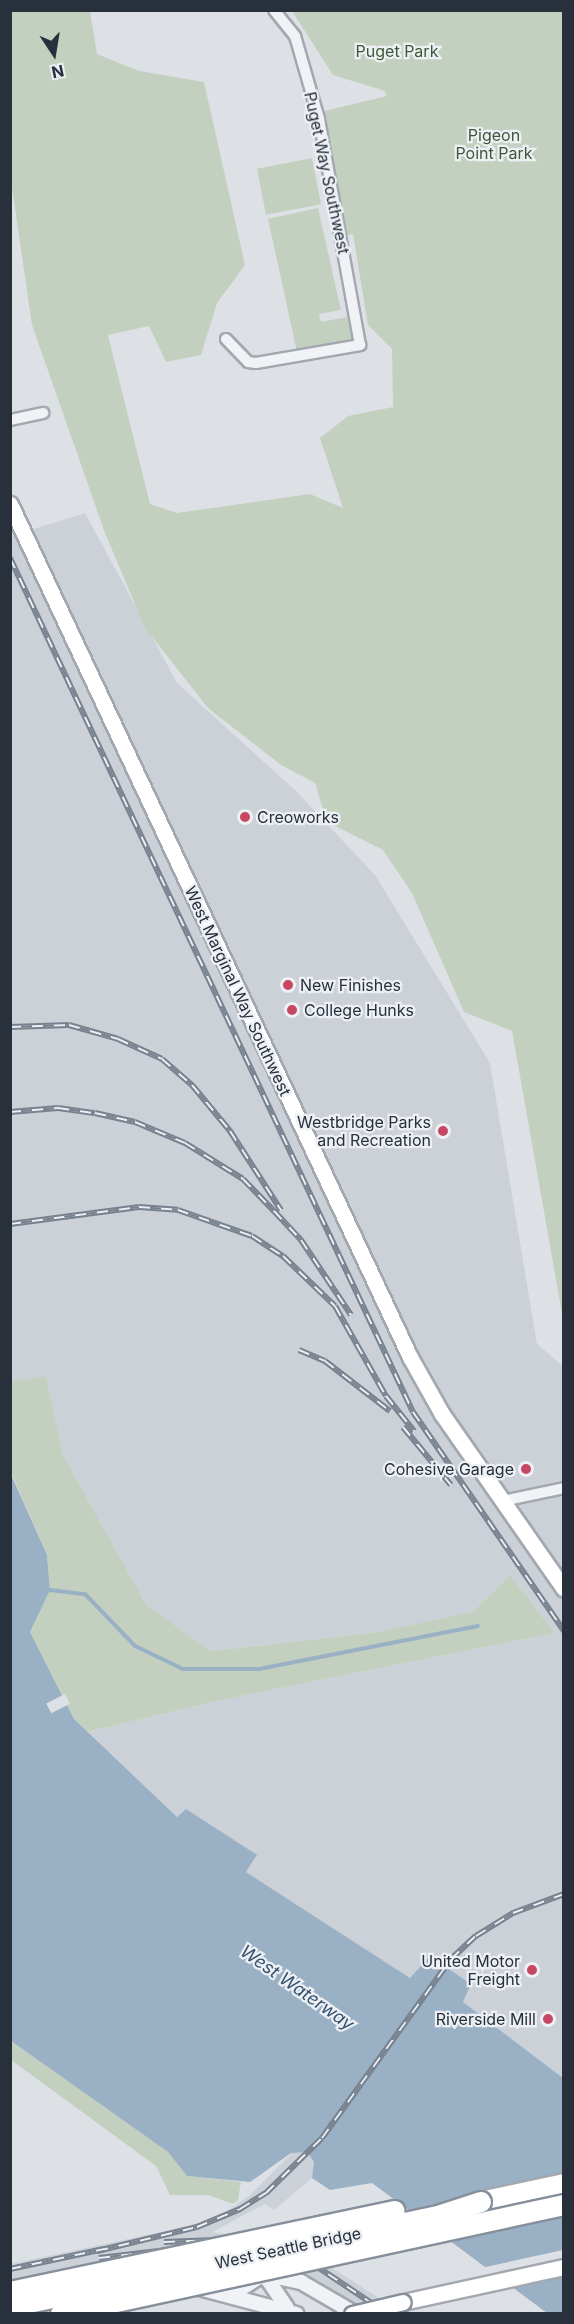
<!DOCTYPE html>
<style>
body{margin:0}
#map{position:relative;width:574px;height:2324px;overflow:hidden;background:#dde1e6;font-family:Inter,sans-serif}
div>[style]{position:absolute}
[style*='--x']{left:calc(var(--x)*1px);top:calc(var(--y)*1px);width:calc(var(--w)*1px);rotate:calc(var(--a)*1deg)}
.built>*{inset:0;background:#ccd1d8}
.green>*{inset:0;background:#c4d0bf;transform-origin:0 0}
.water>*{inset:0;background:#9ab1c5}
.pier>*{inset:0;background:#dde1e6;transform-origin:0 0}
.stream>*{height:4px;margin:-2px;padding:0 2px;transform-origin:2px;border-radius:2px;background:#9ab1c5}
.roads{filter:drop-shadow(2px 0 #a3a8b0) drop-shadow(-2px 0 #a3a8b0) drop-shadow(0 2px #a3a8b0) drop-shadow(0 -2px #a3a8b0)}
.minor>*{height:10px;margin:-5px;padding:0 5px;transform-origin:5px;border-radius:5px;background:#f0f2f5}
.tertiary>*{height:14px;margin:-7px;padding:0 7px;transform-origin:7px;border-radius:7px;background:#f0f2f5}
.secondary>*{height:15px;margin:-7.5px;padding:0 7.5px;transform-origin:7.5px;border-radius:7.5px;background:#fff}
.motorway>*{height:20px;margin:-10px;padding:0 10px;transform-origin:10px;border-radius:10px;background:#fff}
.rail>*{height:6px;margin-top:-3px;transform-origin:0;background:repeating-linear-gradient(90deg,#edf0f4 0 11px,#78828f 0 22px);box-sizing:border-box;border-block:2px solid #78828f}
.bridges{filter:drop-shadow(2px 0 #86909c) drop-shadow(-2px 0 #86909c) drop-shadow(0 2px #86909c) drop-shadow(0 -2px #86909c)}
.secondary-bridge>*{height:15px;margin:-7.5px;padding:0 7.5px;transform-origin:7.5px;border-radius:7.5px;background:#fff}
.motorway-bridge>*{height:20px;margin:-10px;padding:0 10px;transform-origin:10px;border-radius:10px;background:#fff}
.dots>*{width:16px;height:16px;translate:-50% -50%;box-sizing:border-box;border:3px solid #edf0f4;border-radius:50%}
span{translate:-50% -50%;white-space:nowrap;text-align:center;line-height:1.15;-webkit-text-stroke:4.5px #edf0f4;paint-order:stroke}
.park-label{font-size:16px;color:#3e5736}
.street-label{font-size:16px;color:#28303c}
.poi-label{font-size:16px;color:#28303c}
.left{translate:0 -50%;text-align:left}
.right{translate:-100% -50%;text-align:right}
.water-label{font-size:18px;color:#34516e;font-style:italic}
.frame{position:absolute;inset:0;border:12px solid #28303c;pointer-events:none}
.north{position:absolute;left:24px;top:24px;width:60px;height:60px;-webkit-text-stroke:4px #edf0f4;paint-order:stroke;rotate:168deg;font-size:16px;font-weight:700;line-height:24px;text-align:center;color:#28303c}
.north::after{content:'';display:block;margin:auto;width:21px;height:27px;background:#28303c;clip-path:polygon(50% 0,100% 100%,50% 72%,0 100%)}
</style>
<div id="map">
<div class="built">
<div style="clip-path:polygon(85px 513px,177px 683px,297px 792px,375px 875px,490px 1063px,537px 1344px,563px 1366px,563px 2078px,463px 2002px,471px 1984px,430px 1956px,411px 1979px,246px 1872px,257px 1856px,177px 1817px,87px 1732px,212px 1702px,555px 1633px,510px 1575px,472px 1612px,371px 1633px,212px 1651px,147px 1606px,63px 1455px,46px 1376px,11px 1382px,11px 536px)"></div>
<div style="clip-path:polygon(295px 2150px,307px 2152px,314px 2162px,312px 2178px,274px 2210px,265px 2204px,212px 2232px,306px 2251px,402px 2313px,365px 2313px,320px 2282px,277px 2272px,11px 2284px,10px 2264px,190px 2226px,227px 2211px,249px 2196px)"></div>
</div>
<div class="green">
<div style="clip-path:polygon(10px 11px,90px 11px,97px 54px,139px 71px,204px 82px,245px 265px,217px 303px,201px 355px,166px 362px,149px 326px,108px 335px,150px 504px,177px 513px,310px 494px,343px 508px,320px 438px,348px 416px,393px 407px,392px 349px,368px 325px,353px 234px,337px 238px,312px 114px,387px 96px,385px 91px,333px 75px,292px 11px,563px 11px,563px 1319px,512px 1031px,464px 1012px,412px 893px,383px 850px,327px 822px,315px 783px,281px 765px,208px 708px,145px 628px,105px 533px,32px 325px,10px 174px)"></div>
<div style="left:312px;top:158px;width:47px;height:56px;rotate:79deg"></div>
<div style="clip-path:polygon(318px 208px,341px 310px,319px 314px,321px 322px,347px 317px,352px 340px,297px 352px,268px 219px)"></div>
<div style="clip-path:polygon(46px 1376px,63px 1455px,147px 1606px,212px 1651px,371px 1633px,472px 1612px,510px 1575px,555px 1633px,212px 1702px,87px 1732px,74px 1719px,30px 1632px,50px 1590px,47px 1555px,11px 1472px,10px 1382px)"></div>
<div style="clip-path:polygon(11px 2041px,168px 2152px,187px 2176px,241px 2182px,238px 2200px,233px 2204px,208px 2195px,170px 2195px,156px 2166px,11px 2060px)"></div>
</div>
<div class="water">
<div style="clip-path:polygon(10px 1472px,47px 1555px,50px 1590px,30px 1632px,74px 1719px,177px 1817px,186px 1809px,257px 1855px,246px 1872px,410px 1978px,430px 1956px,471px 1984px,463px 2002px,563px 2078px,563px 2313px,547px 2313px,372px 2183px,330px 2190px,312px 2178px,314px 2162px,307px 2152px,291px 2153px,250px 2182px,187px 2176px,168px 2152px,11px 2041px)"></div>
</div>
<div class="pier">
<div style="left:65px;top:1694px;width:11px;height:21px;rotate:63deg"></div>
<div style="clip-path:polygon(563px 2250px,563px 2277px,510px 2289px,481px 2268px)"></div>
</div>
<div class="stream">
<div style="--x:50;--y:1590;--w:35;--a:7"></div>
<div style="--x:85;--y:1594;--w:72;--a:46.1"></div>
<div style="--x:135;--y:1646;--w:53;--a:25.6"></div>
<div style="--x:183;--y:1669;--w:76;--a:0"></div>
<div style="--x:259;--y:1669;--w:223;--a:-11.1"></div>
</div>
<div class="roads">
<div class="minor">
<div style="--x:226;--y:339;--w:32;--a:46"></div>
<div style="--x:248;--y:362;--w:8;--a:7"></div>
<div style="--x:256;--y:363;--w:106;--a:-9.8"></div>
<div style="--x:360;--y:345;--w:230;--a:-100.3"></div>
<div style="--x:319;--y:119;--w:86;--a:-106.1"></div>
<div style="--x:295;--y:36;--w:33;--a:-129"></div>
<div style="--x:10;--y:420;--w:34;--a:-12"></div>
<div style="--x:502;--y:1501;--w:63;--a:-11.8"></div>
</div>
<div class="tertiary">
<div style="--x:263;--y:2274;--w:39;--a:12"></div>
<div style="--x:301;--y:2282;--w:64;--a:30.2"></div>
<div style="--x:199;--y:2288;--w:101;--a:14.9"></div>
<div style="--x:233;--y:2294;--w:37;--a:-33"></div>
<div style="--x:264;--y:2274;--w:41;--a:55.9"></div>
<div style="--x:27;--y:2310;--w:44;--a:-7.8"></div>
</div>
<div class="secondary">
<div style="--x:10;--y:504;--w:942;--a:64.88"></div>
<div style="--x:410;--y:1357;--w:65;--a:60.7"></div>
<div style="--x:442;--y:1414;--w:213;--a:55.1"></div>
<div style="--x:403;--y:2302;--w:165;--a:-12.3"></div>
</div>
<div class="motorway">
<div style="--x:481;--y:2202;--w:85;--a:-12.2"></div>
</div>
</div>
<div class="rail">
<div style="--x:10;--y:558;--w:944;--a:64.74"></div>
<div style="--x:413;--y:1412;--w:266;--a:55.4"></div>
<div style="--x:10;--y:1027;--w:59;--a:-1.9"></div>
<div style="--x:69;--y:1025;--w:51;--a:15.9"></div>
<div style="--x:118;--y:1039;--w:48;--a:24.4"></div>
<div style="--x:162;--y:1059;--w:40;--a:41"></div>
<div style="--x:192;--y:1085;--w:60;--a:50.4"></div>
<div style="--x:230;--y:1131;--w:94;--a:57.2"></div>
<div style="--x:10;--y:1112;--w:48;--a:-4.8"></div>
<div style="--x:58;--y:1108;--w:37;--a:8"></div>
<div style="--x:95;--y:1113;--w:41;--a:12.7"></div>
<div style="--x:135;--y:1122;--w:54;--a:22.8"></div>
<div style="--x:185;--y:1143;--w:68;--a:31.8"></div>
<div style="--x:243;--y:1179;--w:45;--a:45.9"></div>
<div style="--x:274;--y:1211;--w:40;--a:47"></div>
<div style="--x:301;--y:1240;--w:90;--a:56.3"></div>
<div style="--x:10;--y:1224;--w:130;--a:-7.5"></div>
<div style="--x:139;--y:1207;--w:39;--a:4"></div>
<div style="--x:178;--y:1210;--w:78;--a:19.4"></div>
<div style="--x:252;--y:1236;--w:37;--a:33"></div>
<div style="--x:283;--y:1256;--w:72;--a:43.9"></div>
<div style="--x:335;--y:1306;--w:103;--a:60.5"></div>
<div style="--x:386;--y:1396;--w:45;--a:51.3"></div>
<div style="--x:299;--y:1350;--w:28;--a:23"></div>
<div style="--x:325;--y:1361;--w:82;--a:37.6"></div>
<div style="--x:403;--y:1427;--w:75;--a:50.4"></div>
<div style="--x:164;--y:2242;--w:51;--a:-2.2"></div>
<div style="--x:215;--y:2240;--w:48;--a:7.1"></div>
<div style="--x:263;--y:2246;--w:50;--a:18.8"></div>
<div style="--x:310;--y:2262;--w:94;--a:33.7"></div>
<div style="--x:97;--y:2251;--w:103;--a:-13.5"></div>
<div style="--x:197;--y:2227;--w:47;--a:-22.7"></div>
<div style="--x:240;--y:2209;--w:31;--a:-32"></div>
<div style="--x:266;--y:2193;--w:78;--a:-44.5"></div>
<div style="--x:322;--y:2138;--w:221;--a:-54.2"></div>
<div style="--x:451;--y:1959;--w:34;--a:-43"></div>
<div style="--x:476;--y:1936;--w:44;--a:-31.9"></div>
<div style="--x:513;--y:1913;--w:54;--a:-20.4"></div>
<div style="--x:99;--y:2258;--w:86;--a:-6.7"></div>
<div style="--x:184;--y:2248;--w:94;--a:6.1"></div>
<div style="--x:10;--y:2269;--w:96;--a:-12"></div>
</div>
<div class="bridges">
<div class="secondary-bridge">
<div style="--x:352;--y:2314;--w:52;--a:-13.2"></div>
</div>
<div class="motorway-bridge">
<div style="--x:10;--y:2292;--w:393;--a:-11.9"></div>
<div style="--x:10;--y:2307;--w:441;--a:-12"></div>
<div style="--x:441;--y:2215;--w:42;--a:-18"></div>
<div style="--x:61;--y:2314;--w:515;--a:-12.23"></div>
</div>
</div>
<div class="dots">
<div style="left:245px;top:817px;background:#c74762"></div>
<div style="left:288px;top:985px;background:#c74762"></div>
<div style="left:292px;top:1010px;background:#c74762"></div>
<div style="left:443px;top:1131px;background:#c74762"></div>
<div style="left:526px;top:1469px;background:#c74762"></div>
<div style="left:532px;top:1970px;background:#c74762"></div>
<div style="left:548px;top:2019px;background:#c74762"></div>
</div>
<div class="park-label">
<span style="left:397px;top:51px">Puget Park</span>
<span style="left:494px;top:144px">Pigeon<br>Point Park</span>
</div>
<div class="street-label">
<span style="left:327px;top:173px;rotate:78deg">Puget Way Southwest</span>
<span style="left:238px;top:991px;rotate:65deg">West Marginal Way Southwest</span>
<span style="left:288px;top:2248px;rotate:-12deg">West Seattle Bridge</span>
</div>
<div class="poi-label">
<span class="left" style="left:257px;top:817px">Creoworks</span>
<span class="left" style="left:300px;top:985px">New Finishes</span>
<span class="left" style="left:304px;top:1010px">College Hunks</span>
<span class="right" style="left:431px;top:1131px">Westbridge Parks<br>and Recreation</span>
<span class="right" style="left:514px;top:1469px">Cohesive Garage</span>
<span class="right" style="left:520px;top:1970px">United Motor<br>Freight</span>
<span class="right" style="left:536px;top:2019px">Riverside Mill</span>
</div>
<div class="water-label">
<span style="left:297px;top:1988px;rotate:35deg">West Waterway</span>
</div>
<div class="frame"></div>
<div class="north">N</div>
</div>
